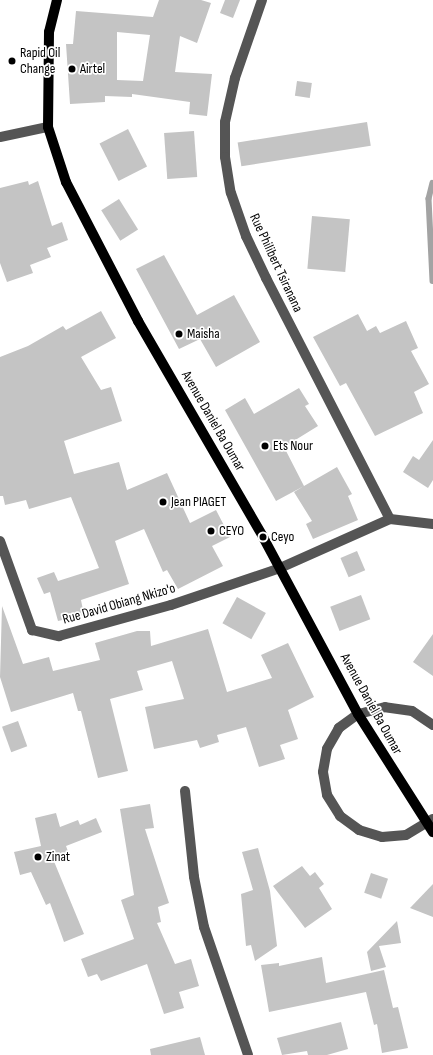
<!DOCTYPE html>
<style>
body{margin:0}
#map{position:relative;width:433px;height:1055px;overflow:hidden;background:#fff;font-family:"Sofia Sans Condensed",sans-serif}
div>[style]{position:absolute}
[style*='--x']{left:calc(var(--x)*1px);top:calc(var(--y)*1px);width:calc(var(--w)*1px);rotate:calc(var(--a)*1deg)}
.stream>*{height:5.5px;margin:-2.75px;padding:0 2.75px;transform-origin:2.75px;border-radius:2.75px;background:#a3a3a3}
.building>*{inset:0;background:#c4c4c4;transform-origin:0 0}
.minor>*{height:10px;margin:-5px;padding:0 5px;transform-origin:5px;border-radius:5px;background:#555}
.major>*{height:10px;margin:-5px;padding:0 5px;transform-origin:5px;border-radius:5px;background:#000}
.dots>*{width:11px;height:11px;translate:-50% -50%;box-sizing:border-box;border:2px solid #fff;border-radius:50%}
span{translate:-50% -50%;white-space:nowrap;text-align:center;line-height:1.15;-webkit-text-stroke:3.5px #fff;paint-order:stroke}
.poi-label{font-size:14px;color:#000}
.left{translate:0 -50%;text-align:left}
.street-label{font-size:14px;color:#000}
</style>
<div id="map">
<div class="stream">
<div style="--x:433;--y:183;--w:16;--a:104"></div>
<div style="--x:429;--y:199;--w:82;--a:87.2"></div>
</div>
<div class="building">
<div style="clip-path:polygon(evenodd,159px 0,201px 0,211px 3px,197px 43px,180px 36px,175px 72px,212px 74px,207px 116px,189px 114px,190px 102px,132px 94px,132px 97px,105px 96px,105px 102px,70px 104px,66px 44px,73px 44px,76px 11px,153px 17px,159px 0,117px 32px,150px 35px,143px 81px,117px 80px,117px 32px)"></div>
<div style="clip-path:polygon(225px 0,240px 0,233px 18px,220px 13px)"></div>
<div style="left:297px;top:81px;width:15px;height:15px;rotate:8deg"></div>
<div style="left:367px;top:122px;width:24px;height:131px;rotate:81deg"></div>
<div style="left:128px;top:129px;width:42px;height:32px;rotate:63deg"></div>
<div style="left:194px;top:131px;width:46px;height:30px;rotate:86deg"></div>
<div style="clip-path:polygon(28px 181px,29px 185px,38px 181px,52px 226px,62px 222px,68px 240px,47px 248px,51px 257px,30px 265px,33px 273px,7px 282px,0 263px,0 188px)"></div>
<div style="left:119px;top:199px;width:36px;height:21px;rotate:58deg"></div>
<div style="left:312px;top:216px;width:38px;height:53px;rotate:5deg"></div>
<div style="clip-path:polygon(164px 255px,197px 315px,234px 295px,260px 342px,216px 367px,200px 339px,179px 349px,136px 269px)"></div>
<div style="clip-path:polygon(101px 311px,116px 338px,81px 357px,101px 390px,111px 387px,122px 421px,64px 441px,74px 474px,119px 462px,127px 490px,167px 473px,190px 523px,216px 510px,230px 537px,212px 546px,223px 566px,178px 589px,167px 570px,163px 572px,144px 529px,115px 541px,129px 584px,81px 600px,84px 615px,58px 621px,50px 592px,44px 594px,37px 578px,54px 572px,58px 581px,99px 568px,71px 497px,29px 509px,26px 500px,5px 505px,3px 496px,0 496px,0 357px,28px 346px,63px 326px,66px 330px)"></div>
<div style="clip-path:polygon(358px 314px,367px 331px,376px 326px,380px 333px,406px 321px,418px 348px,411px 351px,429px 384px,414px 392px,423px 413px,375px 436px,346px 383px,340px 386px,313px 337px)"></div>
<div style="clip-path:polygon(299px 388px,309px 404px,305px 406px,318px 426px,284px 447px,304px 486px,337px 467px,352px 494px,348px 496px,358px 520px,313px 539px,306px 524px,312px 521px,294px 492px,304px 486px,276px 501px,225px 410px,245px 398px,254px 414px)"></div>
<div style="clip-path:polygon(433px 440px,433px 480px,428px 488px,403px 472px,413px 456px,419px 460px)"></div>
<div style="left:357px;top:551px;width:21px;height:18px;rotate:67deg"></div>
<div style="left:361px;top:595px;width:26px;height:33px;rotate:69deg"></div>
<div style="left:237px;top:597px;width:33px;height:30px;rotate:29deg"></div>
<div style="clip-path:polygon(2px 606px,23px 664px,49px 657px,53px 671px,100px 660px,95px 643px,137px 631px,150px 631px,151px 646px,208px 629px,227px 692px,272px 678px,261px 655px,288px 643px,314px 697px,288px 710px,298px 739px,280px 745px,285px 759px,259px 767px,246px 727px,217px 735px,219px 742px,200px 748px,197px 740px,154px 749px,145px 707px,184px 699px,172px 661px,137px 671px,143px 690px,110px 699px,128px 771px,98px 778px,81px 711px,78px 711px,73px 693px,11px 712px,0 677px)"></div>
<div style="clip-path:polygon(433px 634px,433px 676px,413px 662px)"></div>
<div style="left:18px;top:721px;width:27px;height:17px;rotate:70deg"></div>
<div style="clip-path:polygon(150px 804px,154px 828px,145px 829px,169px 903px,158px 907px,161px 922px,157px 923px,175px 964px,191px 959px,199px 986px,179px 992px,184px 1008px,164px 1014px,147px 964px,101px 981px,97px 974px,88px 977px,81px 959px,134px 939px,121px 900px,134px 895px,120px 809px)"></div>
<div style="clip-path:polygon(56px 813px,60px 827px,78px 820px,80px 825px,96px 818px,102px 832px,66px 846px,69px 854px,53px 859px,84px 934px,64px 942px,50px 903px,46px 905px,31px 872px,20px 875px,14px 852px,41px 846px,35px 818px)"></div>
<div style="clip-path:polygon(258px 848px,270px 891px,277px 946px,255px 961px,251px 945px,246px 946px,241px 894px,253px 890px,242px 852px)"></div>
<div style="clip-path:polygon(302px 866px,310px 876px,315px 872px,324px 884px,319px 888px,332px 909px,305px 928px,273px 886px)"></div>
<div style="left:371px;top:873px;width:18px;height:21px;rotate:19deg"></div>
<div style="clip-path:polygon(433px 884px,433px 917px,410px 908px)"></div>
<div style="clip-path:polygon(397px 921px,401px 943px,379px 946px,386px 967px,371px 971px,367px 952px)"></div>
<div style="clip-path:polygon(322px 957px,326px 983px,384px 970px,393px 1008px,398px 1007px,408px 1048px,382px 1053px,377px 1024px,374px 1025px,366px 992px,269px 1012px,261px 965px,279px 963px,279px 966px)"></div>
<div style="clip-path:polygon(341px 1022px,348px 1049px,327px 1055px,308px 1055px,307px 1051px,282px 1055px,277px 1038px)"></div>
<div style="clip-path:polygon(200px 1037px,205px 1055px,151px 1055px,150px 1049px)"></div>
</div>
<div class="minor">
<div style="--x:262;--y:0;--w:83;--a:109.1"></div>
<div style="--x:235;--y:78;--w:45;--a:102.8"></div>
<div style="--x:225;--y:122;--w:35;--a:90"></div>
<div style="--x:225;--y:157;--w:36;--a:81"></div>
<div style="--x:231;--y:193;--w:46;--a:70.8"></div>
<div style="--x:246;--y:236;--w:47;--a:64.5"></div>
<div style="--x:266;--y:278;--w:271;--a:62.8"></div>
<div style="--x:0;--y:137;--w:49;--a:-11.8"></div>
<div style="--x:0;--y:541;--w:95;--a:70.2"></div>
<div style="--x:32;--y:630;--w:28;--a:13"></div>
<div style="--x:59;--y:636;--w:116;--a:-15.5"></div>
<div style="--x:171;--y:605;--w:115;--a:-18.7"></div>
<div style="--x:280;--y:568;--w:120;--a:-24"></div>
<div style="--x:390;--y:519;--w:43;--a:6.6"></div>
<div style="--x:433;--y:725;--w:25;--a:-146"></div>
<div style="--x:412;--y:711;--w:27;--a:-172"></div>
<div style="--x:385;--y:707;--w:28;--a:165"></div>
<div style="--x:358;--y:714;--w:24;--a:144"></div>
<div style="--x:339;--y:728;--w:24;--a:120"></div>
<div style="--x:327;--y:749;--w:23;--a:100"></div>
<div style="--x:323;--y:772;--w:23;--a:80"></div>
<div style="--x:327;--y:795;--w:25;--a:58"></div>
<div style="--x:340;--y:816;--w:24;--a:36"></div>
<div style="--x:359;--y:830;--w:24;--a:17"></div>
<div style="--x:382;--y:837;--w:24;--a:-5"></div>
<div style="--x:406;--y:835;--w:31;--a:-31"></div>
<div style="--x:185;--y:791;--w:86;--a:84"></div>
<div style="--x:194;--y:877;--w:51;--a:78.7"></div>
<div style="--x:204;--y:927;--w:135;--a:71"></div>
</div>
<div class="major">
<div style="--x:57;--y:0;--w:33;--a:104"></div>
<div style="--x:49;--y:32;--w:95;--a:90.6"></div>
<div style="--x:48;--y:127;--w:58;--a:71.9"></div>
<div style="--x:66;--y:182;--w:157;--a:62.6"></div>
<div style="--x:138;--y:321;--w:250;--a:59.9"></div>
<div style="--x:263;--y:537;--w:201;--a:61.8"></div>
<div style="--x:358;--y:714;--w:140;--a:57.6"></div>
</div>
<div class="dots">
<div style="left:12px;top:61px;background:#000"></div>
<div style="left:72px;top:69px;background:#000"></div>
<div style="left:179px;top:334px;background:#000"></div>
<div style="left:265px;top:446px;background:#000"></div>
<div style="left:163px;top:502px;background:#000"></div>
<div style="left:211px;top:531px;background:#000"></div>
<div style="left:263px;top:537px;background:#000"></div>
<div style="left:38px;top:857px;background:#000"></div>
</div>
<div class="poi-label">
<span class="left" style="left:20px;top:61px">Rapid Oil<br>Change</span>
<span class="left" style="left:80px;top:69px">Airtel</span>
<span class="left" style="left:187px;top:334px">Maisha</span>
<span class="left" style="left:273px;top:446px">Ets Nour</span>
<span class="left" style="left:171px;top:502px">Jean PIAGET</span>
<span class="left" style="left:219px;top:531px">CEYO</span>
<span class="left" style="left:271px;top:537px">Ceyo</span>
<span class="left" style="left:46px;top:857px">Zinat</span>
</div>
<div class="street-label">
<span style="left:276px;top:263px;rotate:65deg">Rue Philibert Tsiranana</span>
<span style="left:213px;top:421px;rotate:60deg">Avenue Daniel Ba Oumar</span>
<span style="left:119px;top:604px;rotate:-16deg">Rue David Obiang Nkizo'o</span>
<span style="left:371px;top:704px;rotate:61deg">Avenue Daniel Ba Oumar</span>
</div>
</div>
